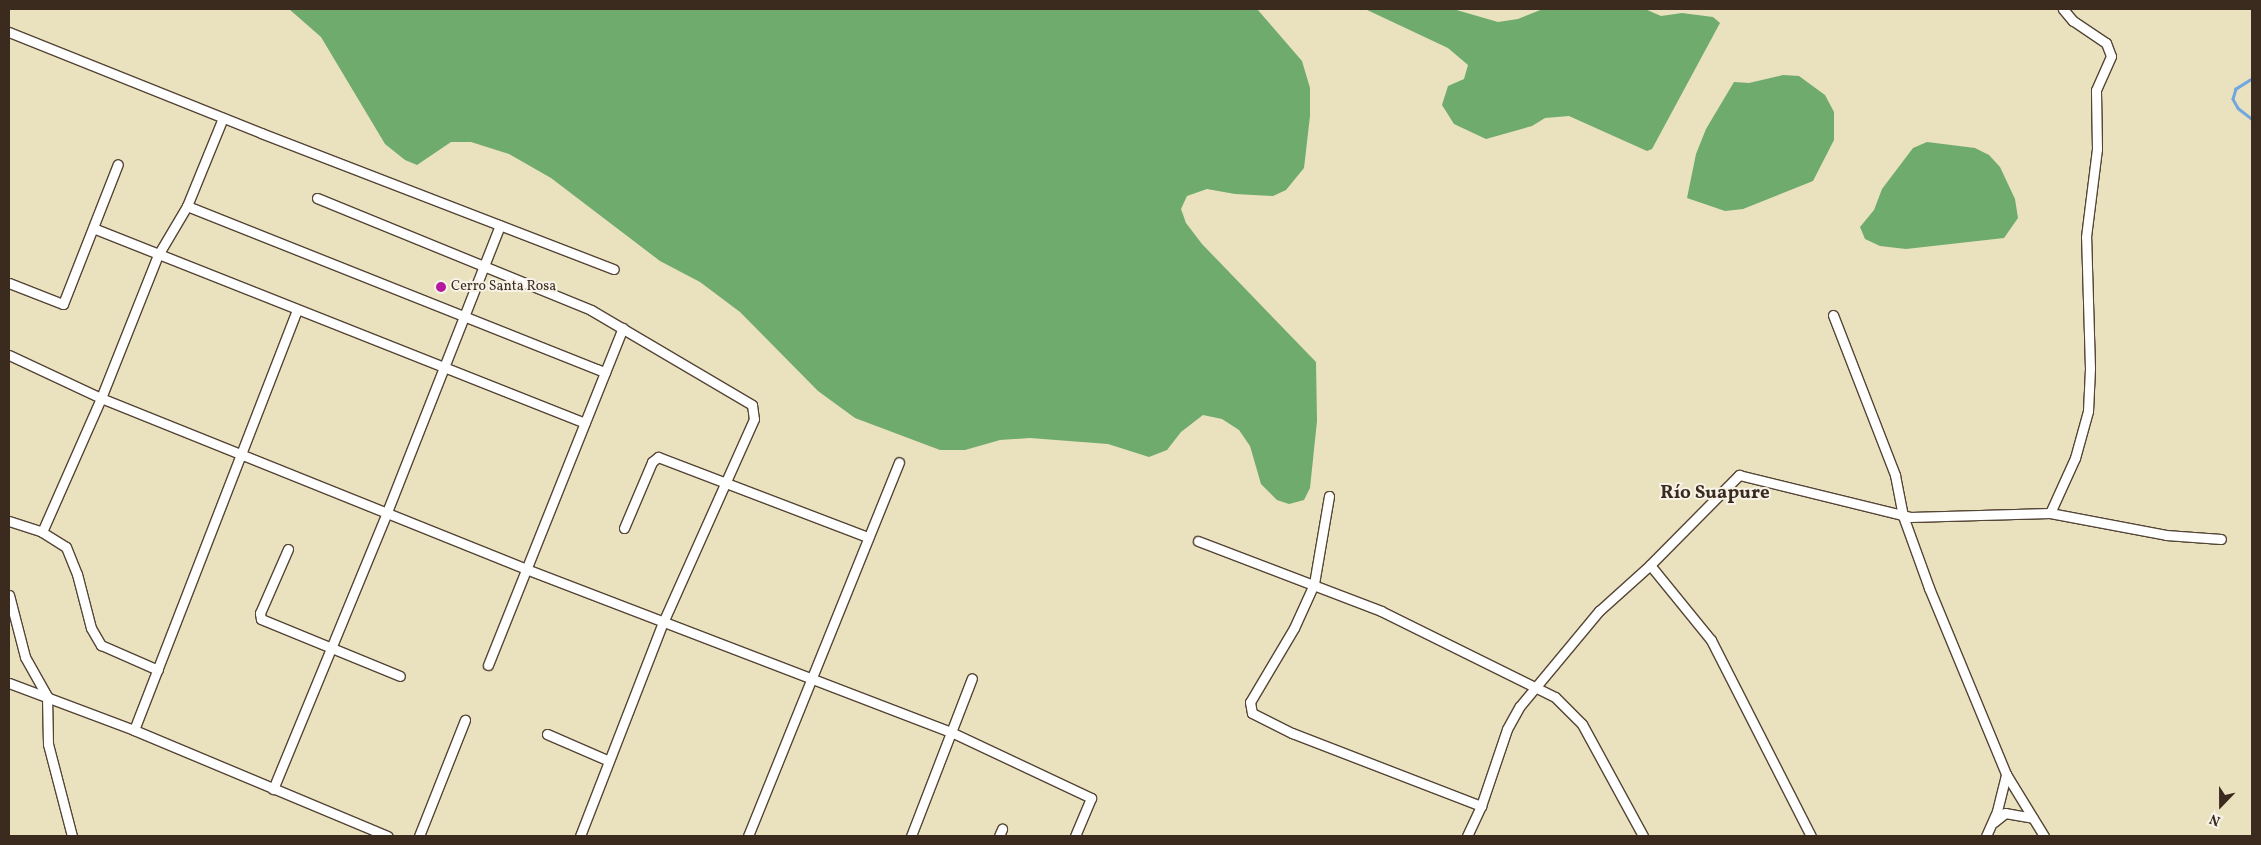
<!DOCTYPE html>
<meta charset="utf-8">
<style>
body{margin:0}
#map{position:relative;width:2261px;height:845px;overflow:hidden;background:#eae1be;font-family:Vollkorn,serif}
div>[style]{position:absolute}
[style*='--x']{left:calc(var(--x)*1px);top:calc(var(--y)*1px);width:calc(var(--w)*1px);rotate:calc(var(--a)*1deg)}
.forest>*{inset:0;background:#6eab6c}
.stream>*{height:2.5px;margin:-1.25px;padding:0 1.25px;transform-origin:1.25px;border-radius:1.25px;background:#71a7df}
.roads{filter:drop-shadow(1px 0 #554536) drop-shadow(-1px 0 #554536) drop-shadow(0 1px #554536) drop-shadow(0 -1px #554536)}
.street>*{height:9px;margin:-4.5px;padding:0 4.5px;transform-origin:4.5px;border-radius:4.5px;background:#fff}
.dots>*{width:14px;height:14px;translate:-50% -50%;box-sizing:border-box;border:2px solid #f7f3e8;border-radius:50%}
span{translate:-50% -50%;white-space:nowrap;text-align:center;line-height:1.15;-webkit-text-stroke:4px #f7f3e8;paint-order:stroke}
.poi-label{font-size:14px;color:#3b2a1e}
.left{translate:0 -50%;text-align:left}
.district-label{font-size:19px;color:#3b2a1e;font-weight:700}
.frame{position:absolute;inset:0;border:10px solid #3b2a1e;pointer-events:none}
.north{position:absolute;left:2196px;top:780px;width:50px;height:50px;-webkit-text-stroke:4px #f7f3e8;paint-order:stroke;rotate:202deg;font-size:14px;font-weight:700;line-height:20px;text-align:center;color:#3b2a1e}
.north::after{content:'';display:block;margin:auto;width:18px;height:22px;background:#3b2a1e;clip-path:polygon(50% 0,100% 100%,50% 72%,0 100%)}
</style>
<div id="map">
<div class="forest">
<div style="clip-path:polygon(289px 9px,1257px 9px,1302px 61px,1310px 88px,1310px 116px,1304px 168px,1286px 190px,1273px 196px,1235px 194px,1207px 189px,1187px 196px,1181px 209px,1186px 223px,1202px 244px,1316px 362px,1317px 421px,1310px 488px,1304px 500px,1289px 504px,1277px 500px,1261px 484px,1250px 446px,1239px 430px,1222px 419px,1203px 415px,1181px 432px,1167px 450px,1149px 457px,1108px 444px,1030px 438px,1000px 440px,965px 450px,940px 450px,855px 418px,818px 391px,740px 312px,700px 282px,660px 261px,551px 178px,509px 154px,471px 142px,451px 142px,417px 165px,405px 160px,385px 144px,321px 37px)"></div>
<div style="clip-path:polygon(1365px 9px,1453px 9px,1498px 22px,1518px 19px,1543px 9px,1645px 9px,1661px 16px,1682px 13px,1713px 17px,1720px 23px,1652px 149px,1647px 151px,1569px 116px,1545px 118px,1532px 126px,1486px 139px,1454px 124px,1442px 105px,1448px 86px,1464px 79px,1468px 65px,1448px 48px)"></div>
<div style="clip-path:polygon(1783px 75px,1799px 76px,1825px 95px,1834px 112px,1834px 140px,1813px 181px,1743px 209px,1725px 211px,1687px 198px,1696px 154px,1706px 129px,1734px 82px,1749px 83px)"></div>
<div style="clip-path:polygon(1927px 142px,1975px 148px,1989px 155px,2000px 167px,2015px 199px,2018px 218px,2004px 238px,1906px 249px,1880px 246px,1865px 239px,1860px 227px,1874px 210px,1882px 189px,1913px 148px)"></div>
</div>
<div class="stream">
<div style="--x:2252;--y:79;--w:19;--a:148"></div>
<div style="--x:2236;--y:89;--w:10;--a:107"></div>
<div style="--x:2233;--y:99;--w:10;--a:61"></div>
<div style="--x:2238;--y:108;--w:18;--a:38"></div>
</div>
<div class="roads">
<div class="street">
<div style="--x:9;--y:32;--w:271;--a:21.8"></div>
<div style="--x:261;--y:133;--w:378;--a:21.1"></div>
<div style="--x:317;--y:198;--w:296;--a:22.2"></div>
<div style="--x:591;--y:310;--w:187;--a:30.5"></div>
<div style="--x:752;--y:405;--w:14;--a:82"></div>
<div style="--x:754;--y:419;--w:222;--a:114.1"></div>
<div style="--x:663;--y:622;--w:230;--a:111.2"></div>
<div style="--x:187;--y:206;--w:450;--a:21.7"></div>
<div style="--x:93;--y:228;--w:529;--a:21.62"></div>
<div style="--x:9;--y:283;--w:58;--a:21.3"></div>
<div style="--x:63;--y:304;--w:150;--a:-68.6"></div>
<div style="--x:1833;--y:315;--w:172;--a:68.8"></div>
<div style="--x:1895;--y:475;--w:42;--a:79"></div>
<div style="--x:1903;--y:516;--w:77;--a:70.1"></div>
<div style="--x:1929;--y:588;--w:201;--a:67.5"></div>
<div style="--x:2006;--y:774;--w:73;--a:58.5"></div>
<div style="--x:9;--y:355;--w:102;--a:25.1"></div>
<div style="--x:101;--y:398;--w:458;--a:21.9"></div>
<div style="--x:526;--y:569;--w:455;--a:21"></div>
<div style="--x:951;--y:732;--w:155;--a:25.2"></div>
<div style="--x:1091;--y:798;--w:41;--a:112.8"></div>
<div style="--x:1329;--y:496;--w:89;--a:99.7"></div>
<div style="--x:1314;--y:584;--w:48;--a:114.4"></div>
<div style="--x:1294;--y:628;--w:86;--a:120.7"></div>
<div style="--x:1250;--y:702;--w:11;--a:80"></div>
<div style="--x:1252;--y:713;--w:45;--a:26.6"></div>
<div style="--x:1292;--y:733;--w:203;--a:21.1"></div>
<div style="--x:2050;--y:513;--w:60;--a:-65.6"></div>
<div style="--x:2075;--y:458;--w:49;--a:-74.5"></div>
<div style="--x:2088;--y:411;--w:43;--a:-87.3"></div>
<div style="--x:2090;--y:368;--w:131;--a:-91.7"></div>
<div style="--x:2086;--y:237;--w:89;--a:-82.9"></div>
<div style="--x:2097;--y:149;--w:59;--a:-91"></div>
<div style="--x:2096;--y:90;--w:37;--a:-66"></div>
<div style="--x:2111;--y:56;--w:14;--a:-111"></div>
<div style="--x:2106;--y:43;--w:40;--a:-146"></div>
<div style="--x:2073;--y:21;--w:16;--a:-130"></div>
<div style="--x:9;--y:521;--w:35;--a:18"></div>
<div style="--x:42;--y:532;--w:28;--a:32"></div>
<div style="--x:66;--y:547;--w:29;--a:68"></div>
<div style="--x:77;--y:574;--w:56;--a:75.5"></div>
<div style="--x:91;--y:628;--w:20;--a:60"></div>
<div style="--x:101;--y:645;--w:62;--a:23.7"></div>
<div style="--x:624;--y:528;--w:72;--a:-67"></div>
<div style="--x:652;--y:462;--w:8;--a:-40"></div>
<div style="--x:658;--y:457;--w:225;--a:20.9"></div>
<div style="--x:42;--y:532;--w:146;--a:-66.2"></div>
<div style="--x:101;--y:398;--w:154;--a:-68.3"></div>
<div style="--x:158;--y:255;--w:57;--a:-59.4"></div>
<div style="--x:187;--y:206;--w:95;--a:-67.8"></div>
<div style="--x:1198;--y:541;--w:196;--a:20.9"></div>
<div style="--x:1381;--y:611;--w:194;--a:26.3"></div>
<div style="--x:1555;--y:697;--w:38;--a:45"></div>
<div style="--x:1582;--y:724;--w:128;--a:61.4"></div>
<div style="--x:288;--y:549;--w:70;--a:113.6"></div>
<div style="--x:260;--y:613;--w:6;--a:81"></div>
<div style="--x:261;--y:619;--w:150;--a:22.3"></div>
<div style="--x:1650;--y:565;--w:97;--a:50.9"></div>
<div style="--x:1711;--y:640;--w:220;--a:63"></div>
<div style="--x:9;--y:595;--w:64;--a:75.5"></div>
<div style="--x:25;--y:657;--w:45;--a:60.6"></div>
<div style="--x:47;--y:696;--w:48;--a:88.8"></div>
<div style="--x:48;--y:744;--w:95;--a:75.4"></div>
<div style="--x:488;--y:665;--w:363;--a:-68.2"></div>
<div style="--x:9;--y:683;--w:134;--a:20.6"></div>
<div style="--x:134;--y:730;--w:275;--a:22.7"></div>
<div style="--x:134;--y:730;--w:451;--a:-68.8"></div>
<div style="--x:547;--y:734;--w:65;--a:23.4"></div>
<div style="--x:273;--y:789;--w:300;--a:-67.6"></div>
<div style="--x:387;--y:512;--w:308;--a:-68.5"></div>
<div style="--x:1994;--y:822;--w:14;--a:-39"></div>
<div style="--x:2005;--y:813;--w:28;--a:10"></div>
<div style="--x:419;--y:836;--w:125;--a:-68.4"></div>
<div style="--x:748;--y:836;--w:403;--a:-68"></div>
<div style="--x:911;--y:836;--w:169;--a:-68.9"></div>
<div style="--x:999;--y:836;--w:8;--a:-67"></div>
<div style="--x:1467;--y:836;--w:33;--a:-65"></div>
<div style="--x:1481;--y:806;--w:81;--a:-71.3"></div>
<div style="--x:1507;--y:729;--w:26;--a:-61"></div>
<div style="--x:1520;--y:706;--w:124;--a:-50.3"></div>
<div style="--x:1599;--y:611;--w:69;--a:-42"></div>
<div style="--x:1650;--y:565;--w:127;--a:-45.3"></div>
<div style="--x:1739;--y:475;--w:176;--a:13.8"></div>
<div style="--x:1910;--y:517;--w:140;--a:-1.6"></div>
<div style="--x:2050;--y:513;--w:118;--a:10.7"></div>
<div style="--x:2166;--y:535;--w:55;--a:4.2"></div>
<div style="--x:1986;--y:836;--w:27;--a:-66"></div>
<div style="--x:1997;--y:811;--w:38;--a:-76"></div>
</div>
</div>
<div class="dots">
<div style="left:441px;top:287px;background:#b5179e"></div>
</div>
<div class="poi-label">
<span class="left" style="left:451px;top:287px">Cerro Santa Rosa</span>
</div>
<div class="district-label">
<span style="left:1715px;top:494px">Río Suapure</span>
</div>
<div class="frame"></div>
<div class="north">N</div>
</div>
